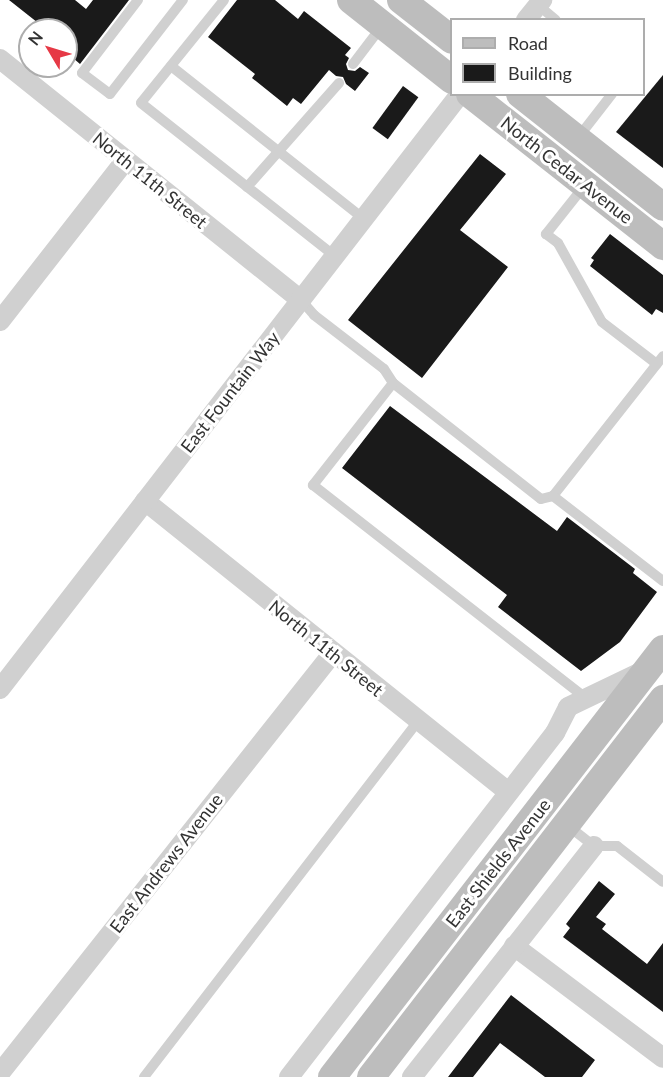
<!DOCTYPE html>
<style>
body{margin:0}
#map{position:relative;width:663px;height:1077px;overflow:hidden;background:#fff;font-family:Lato,sans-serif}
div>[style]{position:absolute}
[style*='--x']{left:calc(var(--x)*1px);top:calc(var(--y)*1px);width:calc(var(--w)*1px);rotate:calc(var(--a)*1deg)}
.building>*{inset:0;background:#1a1a1a;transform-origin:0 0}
.lane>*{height:10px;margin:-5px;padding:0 5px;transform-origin:5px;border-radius:5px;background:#d0d0d0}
.street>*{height:20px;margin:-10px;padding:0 10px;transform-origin:10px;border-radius:10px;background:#d0d0d0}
.secondary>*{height:28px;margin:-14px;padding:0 14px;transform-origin:14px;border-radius:14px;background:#bdbdbd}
span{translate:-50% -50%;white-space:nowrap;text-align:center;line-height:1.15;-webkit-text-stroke:6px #fff;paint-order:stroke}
.street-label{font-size:18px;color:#333}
.legend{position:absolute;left:450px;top:18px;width:195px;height:78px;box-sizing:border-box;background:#fff;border:2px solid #adadad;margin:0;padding:8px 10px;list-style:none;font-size:18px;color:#333}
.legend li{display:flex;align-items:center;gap:12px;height:30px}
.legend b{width:30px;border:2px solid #adadad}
.north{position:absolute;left:18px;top:18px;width:60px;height:60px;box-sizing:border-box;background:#fff;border:2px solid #adadad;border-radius:50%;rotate:308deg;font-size:16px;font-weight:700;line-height:24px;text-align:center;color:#333}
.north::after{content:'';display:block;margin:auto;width:21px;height:27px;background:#e63946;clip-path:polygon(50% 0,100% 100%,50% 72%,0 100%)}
</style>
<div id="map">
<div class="building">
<div style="clip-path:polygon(9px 0,75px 0,86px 9px,93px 0,129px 0,80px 64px,66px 52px,66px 30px,47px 30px)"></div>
<div style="clip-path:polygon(237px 0,275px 0,298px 19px,304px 11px,351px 48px,345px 55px,349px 58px,346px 64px,348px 70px,355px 71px,360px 67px,369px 73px,355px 91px,346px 84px,343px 77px,336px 76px,329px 70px,301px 104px,293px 98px,287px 106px,252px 78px,255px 74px,208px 37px)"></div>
<div style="clip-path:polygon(663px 75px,663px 168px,616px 132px)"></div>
<div style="left:403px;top:86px;width:19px;height:52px;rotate:36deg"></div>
<div style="clip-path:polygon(480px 154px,506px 174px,460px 230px,508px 267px,422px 378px,348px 320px)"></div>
<div style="clip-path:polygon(610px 234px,663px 275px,663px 313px,656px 309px,652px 315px,590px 266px,594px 260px,591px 258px)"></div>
<div style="clip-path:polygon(390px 406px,557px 531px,567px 517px,635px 569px,633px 573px,657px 592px,620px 642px,581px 671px,498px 607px,507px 595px,342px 468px)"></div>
<div style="clip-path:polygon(599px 881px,615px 894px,596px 917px,606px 924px,602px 929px,647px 964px,663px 943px,663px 1012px,563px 937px,570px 928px,566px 924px)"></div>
<div style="clip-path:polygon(511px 995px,595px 1060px,582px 1077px,545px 1077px,500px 1043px,473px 1077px,448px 1077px)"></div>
</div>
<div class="lane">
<div style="--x:138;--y:0;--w:92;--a:127.5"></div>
<div style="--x:82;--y:73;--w:35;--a:37"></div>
<div style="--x:110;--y:94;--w:119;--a:-52.2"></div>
<div style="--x:224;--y:0;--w:132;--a:128.9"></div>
<div style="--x:141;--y:103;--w:247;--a:38.3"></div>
<div style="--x:538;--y:5;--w:23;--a:40"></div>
<div style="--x:353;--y:64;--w:48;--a:-52.7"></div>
<div style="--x:171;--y:66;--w:246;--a:38.4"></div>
<div style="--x:577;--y:139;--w:57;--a:-52.1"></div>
<div style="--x:585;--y:185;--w:63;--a:128.5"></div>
<div style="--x:546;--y:234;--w:15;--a:37"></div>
<div style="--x:558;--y:243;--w:90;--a:60.9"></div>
<div style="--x:602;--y:322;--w:69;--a:37.4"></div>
<div style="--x:247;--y:187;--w:139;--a:-48.5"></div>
<div style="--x:301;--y:300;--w:20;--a:49"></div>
<div style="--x:314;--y:315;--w:88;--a:37.6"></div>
<div style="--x:384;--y:369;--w:17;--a:57"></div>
<div style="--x:393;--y:383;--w:188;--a:38.1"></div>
<div style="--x:541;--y:499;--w:12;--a:-14"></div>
<div style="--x:553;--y:496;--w:178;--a:-51.8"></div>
<div style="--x:393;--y:383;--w:130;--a:128.1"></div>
<div style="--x:313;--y:485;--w:344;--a:38"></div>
<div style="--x:553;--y:496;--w:139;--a:37.7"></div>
<div style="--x:567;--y:825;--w:34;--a:38"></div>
<div style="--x:594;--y:846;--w:23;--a:0"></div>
<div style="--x:617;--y:846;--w:58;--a:38"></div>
<div style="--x:144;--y:1077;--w:449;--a:-52.4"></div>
</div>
<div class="street">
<div style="--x:526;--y:20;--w:26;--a:-51"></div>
<div style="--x:0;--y:59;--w:386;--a:38.7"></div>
<div style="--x:0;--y:321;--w:204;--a:-52"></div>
<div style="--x:145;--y:501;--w:465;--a:38.7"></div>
<div style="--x:0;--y:689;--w:752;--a:-52.29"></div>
<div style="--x:514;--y:946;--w:186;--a:36.9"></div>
<div style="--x:0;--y:1073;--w:535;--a:-51.61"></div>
<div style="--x:289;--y:1077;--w:435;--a:-52.3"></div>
<div style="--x:555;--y:733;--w:29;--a:-63"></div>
<div style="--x:568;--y:707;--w:85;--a:-25.7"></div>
<div style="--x:412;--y:1077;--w:294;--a:-51.8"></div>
</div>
<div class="secondary">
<div style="--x:351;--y:0;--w:129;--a:38.4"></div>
<div style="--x:401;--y:0;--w:65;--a:38.1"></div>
<div style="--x:470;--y:94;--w:246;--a:38.2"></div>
<div style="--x:520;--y:94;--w:182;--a:38.3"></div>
<div style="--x:332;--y:1077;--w:541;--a:-52.28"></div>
<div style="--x:371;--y:1077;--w:478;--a:-52.3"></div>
</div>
<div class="street-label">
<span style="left:567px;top:170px;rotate:38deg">North Cedar Avenue</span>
<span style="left:150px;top:180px;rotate:39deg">North 11th Street</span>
<span style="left:230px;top:392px;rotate:-52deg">East Fountain Way</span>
<span style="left:326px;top:648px;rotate:39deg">North 11th Street</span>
<span style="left:166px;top:863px;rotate:-52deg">East Andrews Avenue</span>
<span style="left:498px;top:863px;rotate:-52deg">East Shields Avenue</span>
</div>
<ul class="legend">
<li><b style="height:8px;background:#bdbdbd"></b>Road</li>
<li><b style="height:16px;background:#1a1a1a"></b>Building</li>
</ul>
<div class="north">N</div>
</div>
